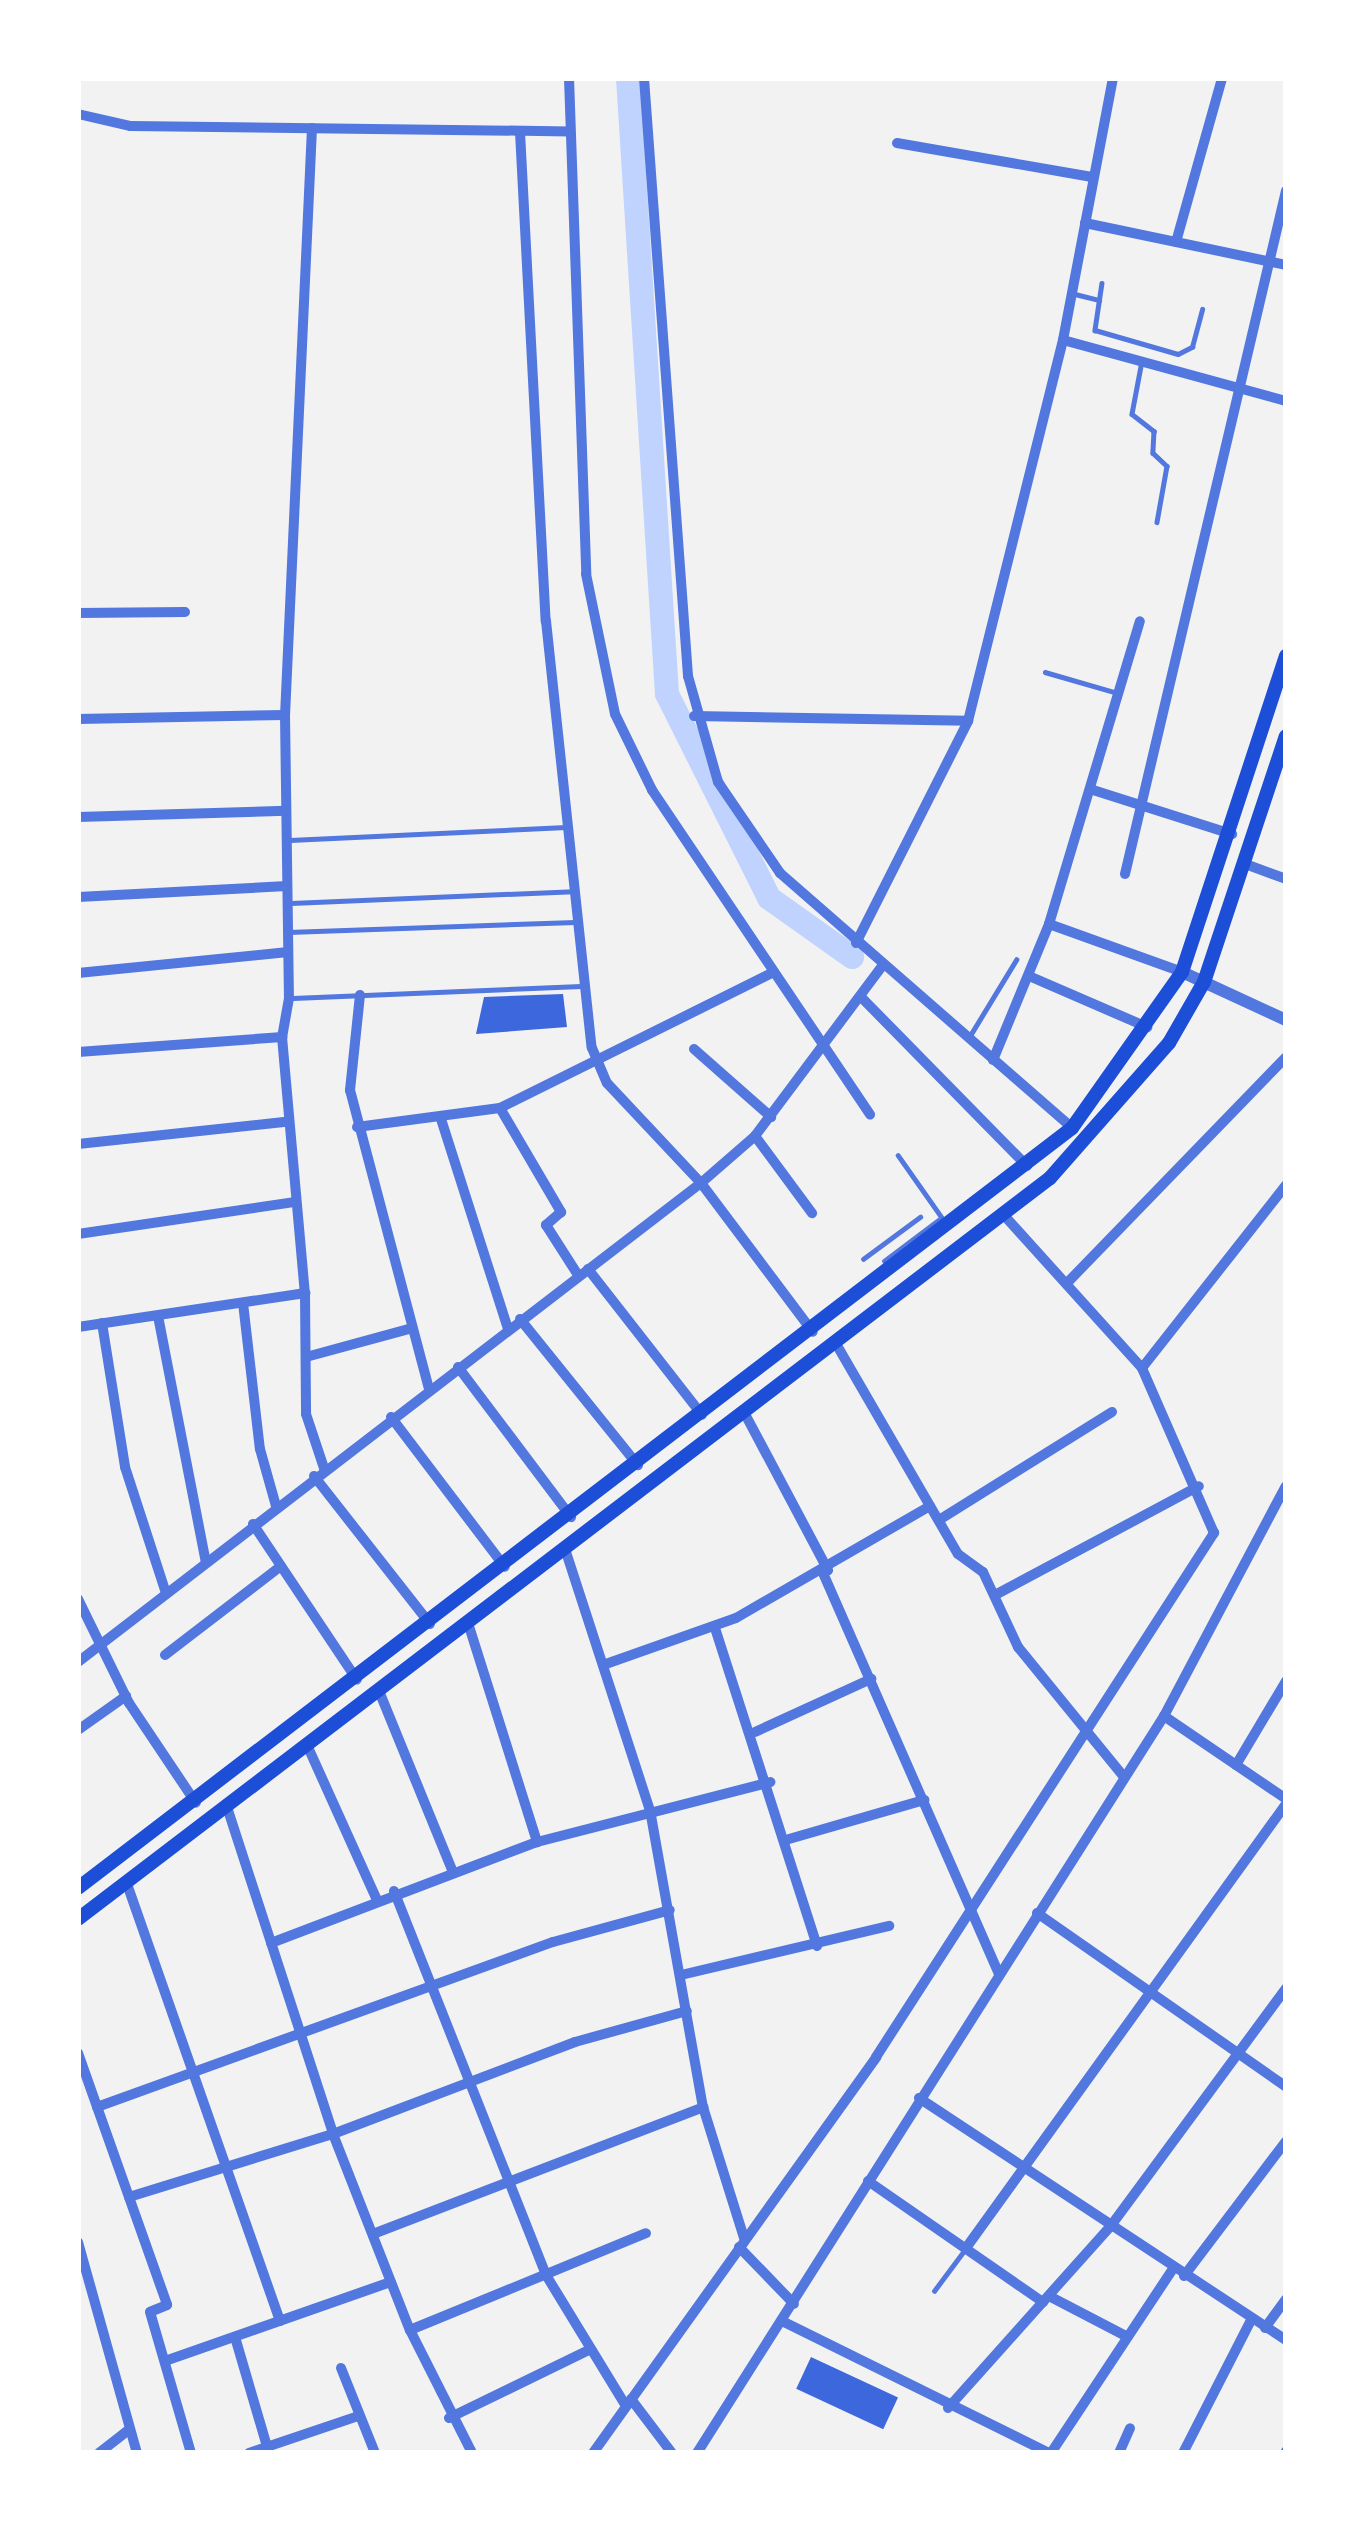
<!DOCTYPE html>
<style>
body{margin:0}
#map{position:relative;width:1364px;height:2531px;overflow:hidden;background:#f2f2f2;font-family:"PT Sans Narrow",sans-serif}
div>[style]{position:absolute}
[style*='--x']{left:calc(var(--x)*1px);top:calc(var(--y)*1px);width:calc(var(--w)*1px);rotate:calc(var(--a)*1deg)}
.canal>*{height:24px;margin:-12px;padding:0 12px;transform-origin:12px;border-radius:12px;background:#bfd3fe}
.building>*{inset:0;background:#3d67dc;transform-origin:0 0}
.service>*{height:4.5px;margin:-2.25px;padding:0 2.25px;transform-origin:2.25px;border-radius:2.25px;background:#5277de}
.minor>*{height:10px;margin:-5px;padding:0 5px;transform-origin:5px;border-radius:5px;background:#5277de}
.tertiary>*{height:12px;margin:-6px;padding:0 6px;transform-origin:6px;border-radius:6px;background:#5277de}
.secondary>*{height:14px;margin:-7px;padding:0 7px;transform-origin:7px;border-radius:7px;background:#1d4ed8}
span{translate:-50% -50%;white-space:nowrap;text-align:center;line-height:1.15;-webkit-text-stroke:12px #fff;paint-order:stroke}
.frame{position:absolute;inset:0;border:81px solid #fff;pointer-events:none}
</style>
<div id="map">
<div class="canal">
<div style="--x:628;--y:78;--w:617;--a:86.38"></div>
<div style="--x:667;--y:694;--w:228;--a:63.4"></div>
<div style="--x:769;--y:898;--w:102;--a:35.4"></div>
</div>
<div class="building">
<div style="clip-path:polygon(563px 994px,567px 1027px,476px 1034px,484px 997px)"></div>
<div style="left:811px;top:2357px;width:96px;height:35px;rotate:25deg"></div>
</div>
<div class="service">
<div style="--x:1102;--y:283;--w:48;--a:98.5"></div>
<div style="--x:1095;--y:330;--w:86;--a:16.1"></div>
<div style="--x:1178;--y:354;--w:16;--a:-27"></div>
<div style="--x:1192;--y:347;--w:39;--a:-75"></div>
<div style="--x:1075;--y:294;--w:25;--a:14"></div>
<div style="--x:1142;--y:361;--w:54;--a:100.7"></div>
<div style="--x:1132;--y:414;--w:28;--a:38"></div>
<div style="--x:1154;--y:431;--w:22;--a:93"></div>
<div style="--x:1153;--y:453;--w:19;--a:43"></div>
<div style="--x:1167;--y:466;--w:57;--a:100.1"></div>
<div style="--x:1045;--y:672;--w:72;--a:16.2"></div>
<div style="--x:290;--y:840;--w:276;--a:-2.7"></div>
<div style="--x:291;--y:903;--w:282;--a:-2.4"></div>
<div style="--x:288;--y:932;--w:287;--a:-2"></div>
<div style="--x:293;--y:998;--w:288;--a:-2.4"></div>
<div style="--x:971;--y:1034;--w:87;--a:-58.7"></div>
<div style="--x:898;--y:1155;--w:78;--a:54.9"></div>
<div style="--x:863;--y:1259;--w:71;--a:-36.4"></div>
<div style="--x:884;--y:1261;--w:71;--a:-37"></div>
<div style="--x:934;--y:2291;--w:54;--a:-53.3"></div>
</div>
<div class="minor">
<div style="--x:569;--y:78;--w:496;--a:88"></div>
<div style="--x:586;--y:574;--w:143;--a:78.3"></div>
<div style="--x:615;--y:714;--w:85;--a:64"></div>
<div style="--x:652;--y:790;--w:391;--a:56.1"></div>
<div style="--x:644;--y:78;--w:600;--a:85.79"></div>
<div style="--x:688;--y:676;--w:110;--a:74.2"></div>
<div style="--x:718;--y:782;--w:110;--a:55.7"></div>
<div style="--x:780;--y:873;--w:388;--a:41.1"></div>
<div style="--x:78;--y:114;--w:53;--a:13"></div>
<div style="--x:130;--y:126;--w:440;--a:0.7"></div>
<div style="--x:312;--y:128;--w:588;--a:92.63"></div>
<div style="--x:285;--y:715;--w:283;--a:89.2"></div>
<div style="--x:289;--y:998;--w:40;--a:100"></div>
<div style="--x:282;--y:1037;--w:257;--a:84.9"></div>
<div style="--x:305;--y:1293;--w:121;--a:89.5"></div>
<div style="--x:306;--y:1414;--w:57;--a:71.6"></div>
<div style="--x:520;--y:132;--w:490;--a:87"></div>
<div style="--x:546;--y:621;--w:429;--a:83.9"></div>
<div style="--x:592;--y:1048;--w:38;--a:67"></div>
<div style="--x:607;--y:1083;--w:137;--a:46.8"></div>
<div style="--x:701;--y:1183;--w:186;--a:53.1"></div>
<div style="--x:897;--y:143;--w:198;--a:9.9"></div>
<div style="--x:1085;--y:223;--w:205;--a:11.8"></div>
<div style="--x:1176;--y:242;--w:170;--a:-74.3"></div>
<div style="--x:1063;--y:340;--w:231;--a:15.3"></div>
<div style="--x:78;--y:613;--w:107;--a:-0.5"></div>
<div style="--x:694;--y:716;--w:274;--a:1"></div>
<div style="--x:78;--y:719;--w:207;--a:-1.1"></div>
<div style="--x:1093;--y:790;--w:146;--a:17.6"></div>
<div style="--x:78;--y:817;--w:208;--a:-1.7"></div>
<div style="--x:1248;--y:865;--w:40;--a:20.2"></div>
<div style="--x:1125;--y:874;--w:702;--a:-76.74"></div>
<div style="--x:78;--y:897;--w:209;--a:-3"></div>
<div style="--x:1049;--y:924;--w:141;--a:19.8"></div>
<div style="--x:856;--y:943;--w:249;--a:-63.2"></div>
<div style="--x:968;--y:721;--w:393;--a:-76"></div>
<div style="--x:1063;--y:340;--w:267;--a:-79.2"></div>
<div style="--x:78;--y:973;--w:211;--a:-5.7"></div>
<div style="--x:1029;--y:976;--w:129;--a:23.4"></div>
<div style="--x:360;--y:995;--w:96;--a:96"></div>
<div style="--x:350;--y:1090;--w:308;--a:75.2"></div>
<div style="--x:861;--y:997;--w:237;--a:45.5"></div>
<div style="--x:694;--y:1049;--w:103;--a:41.4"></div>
<div style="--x:78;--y:1052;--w:205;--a:-4.2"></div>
<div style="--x:993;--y:1060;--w:147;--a:-67.6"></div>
<div style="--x:1049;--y:924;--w:316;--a:-73.3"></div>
<div style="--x:500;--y:1108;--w:121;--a:59.6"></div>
<div style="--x:561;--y:1212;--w:20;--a:139"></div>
<div style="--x:546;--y:1225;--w:59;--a:57.4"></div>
<div style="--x:441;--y:1119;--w:220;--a:72.3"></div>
<div style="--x:357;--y:1127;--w:144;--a:-7.6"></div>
<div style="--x:500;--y:1108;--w:304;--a:-26.4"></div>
<div style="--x:755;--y:1136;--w:96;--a:53.5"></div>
<div style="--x:78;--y:1144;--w:207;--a:-6.1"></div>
<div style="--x:78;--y:1234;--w:218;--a:-8.4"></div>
<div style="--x:588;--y:1269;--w:185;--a:52"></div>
<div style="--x:1068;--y:1282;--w:313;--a:-45.9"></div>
<div style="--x:243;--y:1303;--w:147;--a:83.4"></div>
<div style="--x:260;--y:1449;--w:59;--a:74.3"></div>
<div style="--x:158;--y:1316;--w:251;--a:79"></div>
<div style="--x:520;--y:1319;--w:188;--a:51.1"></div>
<div style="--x:102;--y:1323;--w:146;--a:80.9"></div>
<div style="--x:125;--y:1467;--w:133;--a:72"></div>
<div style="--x:78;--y:1327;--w:230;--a:-8.5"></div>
<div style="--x:835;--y:1342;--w:245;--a:59.9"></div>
<div style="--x:958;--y:1554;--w:31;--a:36"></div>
<div style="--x:983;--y:1572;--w:83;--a:65"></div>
<div style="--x:1018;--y:1647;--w:168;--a:50.8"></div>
<div style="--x:306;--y:1357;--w:107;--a:-15.2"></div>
<div style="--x:458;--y:1367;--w:188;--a:53"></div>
<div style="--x:1142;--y:1368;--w:233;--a:-51.8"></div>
<div style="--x:745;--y:1414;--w:177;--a:62"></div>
<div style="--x:391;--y:1417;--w:188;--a:52.8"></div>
<div style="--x:314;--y:1476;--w:188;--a:51.9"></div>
<div style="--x:939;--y:1520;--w:204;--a:-32"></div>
<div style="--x:253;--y:1524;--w:187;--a:56.3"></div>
<div style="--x:566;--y:1552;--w:271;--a:72"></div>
<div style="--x:650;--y:1810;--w:302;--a:79.9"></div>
<div style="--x:703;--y:2107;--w:137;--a:72.6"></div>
<div style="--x:823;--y:1573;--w:437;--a:66.3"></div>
<div style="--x:995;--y:1595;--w:231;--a:-28.1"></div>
<div style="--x:78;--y:1599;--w:116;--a:63.9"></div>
<div style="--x:129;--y:1703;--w:120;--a:56.2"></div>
<div style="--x:468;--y:1623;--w:230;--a:72.5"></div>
<div style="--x:715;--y:1628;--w:334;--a:72.2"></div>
<div style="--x:165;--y:1655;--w:146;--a:-37.5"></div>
<div style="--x:78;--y:1662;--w:786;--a:-37.56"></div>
<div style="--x:701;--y:1183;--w:72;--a:-41"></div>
<div style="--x:755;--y:1136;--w:212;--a:-53.2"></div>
<div style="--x:603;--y:1665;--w:141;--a:-19.5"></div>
<div style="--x:736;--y:1618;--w:224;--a:-30"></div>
<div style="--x:379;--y:1691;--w:193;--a:67.8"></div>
<div style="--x:1164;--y:1716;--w:148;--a:34.2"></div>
<div style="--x:78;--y:1730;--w:59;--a:-35.3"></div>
<div style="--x:755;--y:1732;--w:128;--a:-24.6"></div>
<div style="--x:307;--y:1745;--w:168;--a:65.7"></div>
<div style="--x:1236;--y:1765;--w:98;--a:-59.2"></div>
<div style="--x:226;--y:1804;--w:347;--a:72"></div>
<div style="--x:333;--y:2134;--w:211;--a:68.6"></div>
<div style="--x:410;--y:2330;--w:138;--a:63.2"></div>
<div style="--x:789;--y:1839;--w:141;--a:-16.1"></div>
<div style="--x:127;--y:1884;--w:463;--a:70.7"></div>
<div style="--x:394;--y:1891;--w:413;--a:68.4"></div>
<div style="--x:546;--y:2275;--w:153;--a:58.6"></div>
<div style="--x:1037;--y:1913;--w:304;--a:34.9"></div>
<div style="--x:271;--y:1943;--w:285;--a:-20.8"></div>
<div style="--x:537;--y:1842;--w:241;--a:-14.4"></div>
<div style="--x:681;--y:1975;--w:214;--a:-13.3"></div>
<div style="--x:78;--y:2053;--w:267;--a:70.5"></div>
<div style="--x:167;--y:2305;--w:18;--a:158"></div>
<div style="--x:150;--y:2312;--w:147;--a:73.8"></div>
<div style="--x:919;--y:2098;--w:440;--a:33.4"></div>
<div style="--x:97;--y:2107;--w:485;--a:-19.9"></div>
<div style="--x:553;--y:1942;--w:121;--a:-15.3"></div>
<div style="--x:868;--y:2181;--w:213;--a:34.7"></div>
<div style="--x:129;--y:2197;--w:214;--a:-17.2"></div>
<div style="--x:333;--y:2134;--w:259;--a:-20.8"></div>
<div style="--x:575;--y:2042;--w:116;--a:-15.5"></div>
<div style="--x:373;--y:2234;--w:354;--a:-21"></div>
<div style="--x:78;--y:2242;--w:219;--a:74.4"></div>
<div style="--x:739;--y:2247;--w:79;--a:46"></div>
<div style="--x:966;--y:2248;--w:547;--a:-54.22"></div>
<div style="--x:1184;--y:2276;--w:169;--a:-52.9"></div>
<div style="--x:1049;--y:2296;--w:85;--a:27.5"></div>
<div style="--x:784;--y:2322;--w:296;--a:26.3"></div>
<div style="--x:1265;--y:2328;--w:36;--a:-54"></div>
<div style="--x:410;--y:2330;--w:255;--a:-22.3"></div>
<div style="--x:235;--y:2337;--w:121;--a:73.7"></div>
<div style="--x:165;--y:2361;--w:239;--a:-19.3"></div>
<div style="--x:341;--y:2368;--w:92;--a:68.2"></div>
<div style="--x:631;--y:2399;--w:68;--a:52.8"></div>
<div style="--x:948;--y:2408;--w:243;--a:-48.2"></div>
<div style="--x:1110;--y:2227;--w:297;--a:-53.6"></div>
<div style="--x:449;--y:2418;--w:156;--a:-25.9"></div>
<div style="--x:99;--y:2453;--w:39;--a:-38"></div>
<div style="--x:249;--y:2453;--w:115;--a:-18.7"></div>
<div style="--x:593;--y:2453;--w:487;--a:-54.4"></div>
<div style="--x:876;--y:2057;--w:624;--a:-57.18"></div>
<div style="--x:1214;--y:1533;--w:180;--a:-113.6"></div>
<div style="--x:1142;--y:1368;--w:207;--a:-132.1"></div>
<div style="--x:697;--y:2453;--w:873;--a:-57.64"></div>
<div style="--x:1164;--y:1716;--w:260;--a:-62.1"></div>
<div style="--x:1051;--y:2453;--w:221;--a:-56.5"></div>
<div style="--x:1119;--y:2453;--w:27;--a:-66"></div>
<div style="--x:1183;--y:2453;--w:149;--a:-62.9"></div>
<div style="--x:1285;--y:2453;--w:2;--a:-63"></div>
</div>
<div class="tertiary">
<div style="--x:1182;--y:972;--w:115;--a:24.8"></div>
</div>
<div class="secondary">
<div style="--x:78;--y:1888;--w:1251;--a:-37.4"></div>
<div style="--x:1072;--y:1128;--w:191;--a:-54.8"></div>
<div style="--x:1182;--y:972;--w:333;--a:-71.8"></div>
<div style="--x:78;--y:1919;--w:1222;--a:-37.32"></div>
<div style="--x:1050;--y:1178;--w:180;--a:-48.6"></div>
<div style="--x:1169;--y:1043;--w:70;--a:-60.2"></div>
<div style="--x:1204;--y:982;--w:259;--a:-71.6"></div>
</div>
<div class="frame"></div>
</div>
